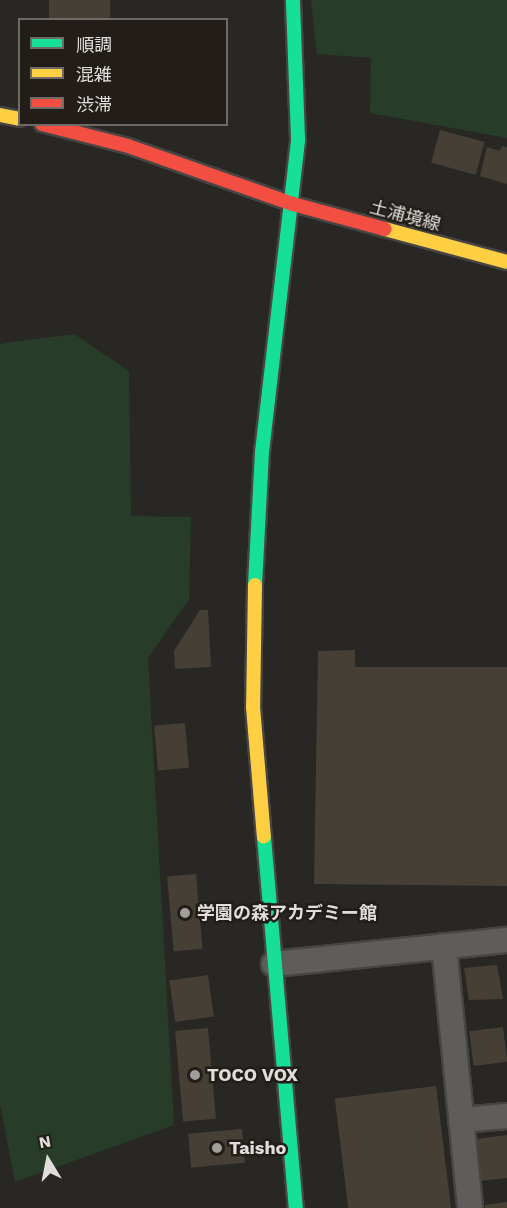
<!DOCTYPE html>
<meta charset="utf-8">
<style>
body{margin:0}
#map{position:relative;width:507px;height:1208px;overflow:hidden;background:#292724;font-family:"Work Sans","Noto Sans JP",sans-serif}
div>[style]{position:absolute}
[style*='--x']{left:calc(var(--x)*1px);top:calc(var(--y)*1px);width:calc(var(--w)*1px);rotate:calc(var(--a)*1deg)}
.green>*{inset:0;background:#273d2a}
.building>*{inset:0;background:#463f36;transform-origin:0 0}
.roads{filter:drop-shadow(2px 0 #474543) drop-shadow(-2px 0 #474543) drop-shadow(0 2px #474543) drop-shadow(0 -2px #474543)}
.street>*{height:24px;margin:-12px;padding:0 12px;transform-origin:12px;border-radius:12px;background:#5f5d5a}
.fast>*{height:14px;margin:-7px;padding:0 7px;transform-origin:7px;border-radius:7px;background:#16e098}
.slow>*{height:14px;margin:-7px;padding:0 7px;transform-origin:7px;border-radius:7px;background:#ffcf43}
.jam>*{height:14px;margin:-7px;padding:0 7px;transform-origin:7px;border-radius:7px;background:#f24e42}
.dots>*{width:16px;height:16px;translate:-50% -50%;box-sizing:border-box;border:3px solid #221d18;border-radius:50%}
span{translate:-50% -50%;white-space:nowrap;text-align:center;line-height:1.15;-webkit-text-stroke:5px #221d18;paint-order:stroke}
.street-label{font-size:18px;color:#e0ddda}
.poi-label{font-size:18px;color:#e0ddda;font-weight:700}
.left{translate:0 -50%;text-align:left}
.legend{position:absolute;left:18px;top:18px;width:210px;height:108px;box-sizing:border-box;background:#221d18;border:2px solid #6e6a66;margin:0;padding:8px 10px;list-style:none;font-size:18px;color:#e0ddda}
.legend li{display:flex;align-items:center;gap:12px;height:30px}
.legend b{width:30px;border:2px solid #6e6a66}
.north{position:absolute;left:18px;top:1130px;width:60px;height:60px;-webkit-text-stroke:4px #221d18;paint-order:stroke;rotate:350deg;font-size:16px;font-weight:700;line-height:24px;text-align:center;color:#e0ddda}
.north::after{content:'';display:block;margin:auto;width:21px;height:27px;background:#e0ddda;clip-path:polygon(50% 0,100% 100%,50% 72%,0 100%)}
</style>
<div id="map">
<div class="green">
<div style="clip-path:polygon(311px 0,507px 0,507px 138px,370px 113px,371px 58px,317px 54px)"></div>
<div style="clip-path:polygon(74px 334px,129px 371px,131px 516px,191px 517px,189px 599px,148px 658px,174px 1125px,15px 1182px,0 1104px,0 344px)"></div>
</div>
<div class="building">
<div style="left:49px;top:0;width:61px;height:20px"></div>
<div style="left:440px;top:130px;width:46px;height:34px;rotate:15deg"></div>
<div style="clip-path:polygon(502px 146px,507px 147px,507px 184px,480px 176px,487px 147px,500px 151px)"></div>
<div style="clip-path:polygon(200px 610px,208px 610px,211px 667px,175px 669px,174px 651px)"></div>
<div style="clip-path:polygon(355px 650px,355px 667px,507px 667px,507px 886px,314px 884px,318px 651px)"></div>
<div style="left:185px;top:723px;width:45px;height:31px;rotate:85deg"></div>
<div style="left:196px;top:874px;width:75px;height:29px;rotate:85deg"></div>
<div style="clip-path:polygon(497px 965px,503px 999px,469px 1000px,464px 968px)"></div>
<div style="left:208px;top:975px;width:42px;height:39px;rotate:82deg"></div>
<div style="left:503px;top:1027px;width:35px;height:34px;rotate:83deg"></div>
<div style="left:208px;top:1028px;width:91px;height:33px;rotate:85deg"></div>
<div style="left:436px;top:1086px;width:123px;height:102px;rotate:83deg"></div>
<div style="left:242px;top:1129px;width:34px;height:54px;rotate:85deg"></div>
<div style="clip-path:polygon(507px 1135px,507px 1178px,480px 1181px,477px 1139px)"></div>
<div style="clip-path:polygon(507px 1202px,507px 1208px,485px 1208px,485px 1205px)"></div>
</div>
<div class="roads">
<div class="street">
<div style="--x:444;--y:946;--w:263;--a:84.3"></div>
<div style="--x:274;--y:964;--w:234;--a:-5.9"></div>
<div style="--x:461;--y:1120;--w:46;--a:-5"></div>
</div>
<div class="fast">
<div style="--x:255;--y:585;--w:133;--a:-87"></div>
<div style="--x:262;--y:452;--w:315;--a:-83.4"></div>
<div style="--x:298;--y:139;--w:139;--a:-92.1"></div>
<div style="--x:264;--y:837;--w:372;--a:85.1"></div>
</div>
<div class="slow">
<div style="--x:0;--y:115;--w:20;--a:11"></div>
<div style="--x:385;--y:229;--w:126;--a:15.1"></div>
<div style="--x:255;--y:585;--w:122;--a:90.9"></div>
<div style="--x:253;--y:707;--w:130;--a:85.2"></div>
</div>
<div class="jam">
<div style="--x:42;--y:124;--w:89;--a:14.3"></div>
<div style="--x:128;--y:146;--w:175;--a:19.4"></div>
<div style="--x:293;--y:204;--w:95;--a:15.2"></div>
</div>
</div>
<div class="dots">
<div style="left:185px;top:913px;background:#a09d9a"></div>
<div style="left:195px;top:1075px;background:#a09d9a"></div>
<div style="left:217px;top:1148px;background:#a09d9a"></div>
</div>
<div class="street-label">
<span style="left:405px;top:216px;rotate:15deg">土浦境線</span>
</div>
<div class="poi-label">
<span class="left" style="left:197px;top:913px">学園の森アカデミー館</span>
<span class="left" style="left:207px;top:1075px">TOCO VOX</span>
<span class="left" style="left:229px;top:1148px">Taisho</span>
</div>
<ul class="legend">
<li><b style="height:8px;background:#16e098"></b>順調</li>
<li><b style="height:8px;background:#ffcf43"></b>混雑</li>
<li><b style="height:8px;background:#f24e42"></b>渋滞</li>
</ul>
<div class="north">N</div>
</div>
